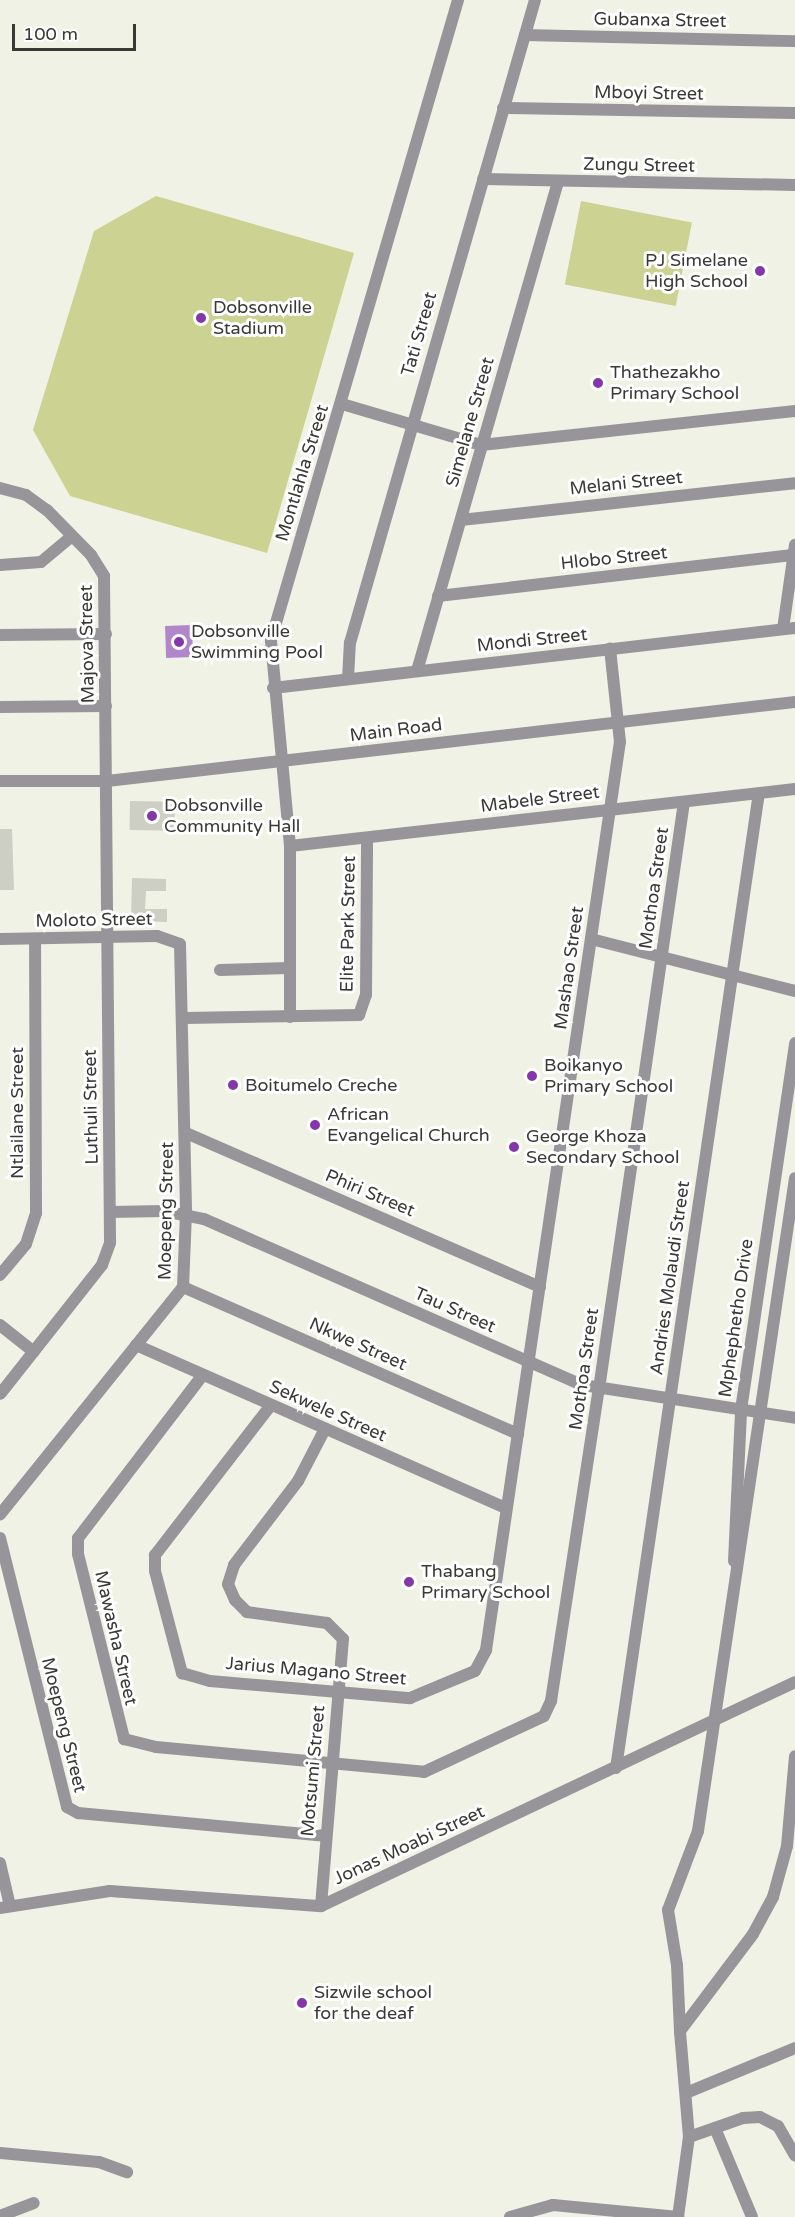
<!DOCTYPE html>
<style>
body{margin:0}
#map{position:relative;width:795px;height:2217px;overflow:hidden;background:#f1f2e6;font-family:"Varela Round",sans-serif}
div>[style]{position:absolute}
[style*='--x']{left:calc(var(--x)*1px);top:calc(var(--y)*1px);width:calc(var(--w)*1px);rotate:calc(var(--a)*1deg)}
.green>*{inset:0;background:#ccd291;transform-origin:0 0}
.water>*{inset:0;background:#b187cb;transform-origin:0 0}
.building>*{inset:0;background:#cecfc4;transform-origin:0 0}
.minor>*{height:12px;margin:-6px;padding:0 6px;transform-origin:6px;border-radius:6px;background:#98959a}
.dots>*{width:16px;height:16px;translate:-50% -50%;box-sizing:border-box;border:3px solid #fff;border-radius:50%}
span{translate:-50% -50%;white-space:nowrap;text-align:center;line-height:1.15;-webkit-text-stroke:6px #fff;paint-order:stroke}
.street-label{font-size:18px;color:#393a35}
.poi-label{font-size:18px;color:#393a35}
.right{translate:-100% -50%;text-align:right}
.left{translate:0 -50%;text-align:left}
.scale{position:absolute;left:12px;top:24px;width:124px;height:27px;box-sizing:border-box;border:3px solid #393a35;border-top:0;padding-left:8px;font-size:18px;line-height:21px;white-space:nowrap;color:#393a35;-webkit-text-stroke:4px #fff;paint-order:stroke}
</style>
<div id="map">
<div class="green">
<div style="clip-path:polygon(156px 196px,354px 253px,267px 553px,70px 496px,33px 430px,94px 231px)"></div>
<div style="left:581px;top:201px;width:113px;height:85px;rotate:11deg"></div>
</div>
<div class="water">
<div style="left:192px;top:625px;width:32px;height:27px;rotate:88deg"></div>
</div>
<div class="building">
<div style="left:130px;top:801px;width:45px;height:29px;rotate:1deg"></div>
<div style="clip-path:polygon(0 829px,12px 829px,14px 890px,0 890px)"></div>
<div style="clip-path:polygon(132px 878px,166px 879px,166px 891px,146px 891px,145px 909px,167px 909px,167px 922px,131px 921px)"></div>
</div>
<div class="minor">
<div style="--x:525;--y:35;--w:270;--a:1.3"></div>
<div style="--x:503;--y:108;--w:292;--a:1"></div>
<div style="--x:483;--y:179;--w:312;--a:1.1"></div>
<div style="--x:342;--y:404;--w:145;--a:16.4"></div>
<div style="--x:481;--y:445;--w:316;--a:-6.2"></div>
<div style="--x:0;--y:488;--w:27;--a:15"></div>
<div style="--x:26;--y:495;--w:26;--a:36"></div>
<div style="--x:47;--y:510;--w:63;--a:45.6"></div>
<div style="--x:91;--y:555;--w:25;--a:58"></div>
<div style="--x:104;--y:576;--w:667;--a:89.48"></div>
<div style="--x:110;--y:1243;--w:23;--a:110"></div>
<div style="--x:102;--y:1265;--w:164;--a:128.3"></div>
<div style="--x:461;--y:520;--w:336;--a:-6.3"></div>
<div style="--x:0;--y:565;--w:41;--a:-4.2"></div>
<div style="--x:41;--y:562;--w:40;--a:-40"></div>
<div style="--x:438;--y:596;--w:357;--a:-6.6"></div>
<div style="--x:783;--y:629;--w:85;--a:-81.9"></div>
<div style="--x:0;--y:635;--w:106;--a:-0.5"></div>
<div style="--x:417;--y:671;--w:509;--a:-73.92"></div>
<div style="--x:348;--y:679;--w:36;--a:-87"></div>
<div style="--x:350;--y:643;--w:669;--a:-73.95"></div>
<div style="--x:273;--y:688;--w:525;--a:-6.56"></div>
<div style="--x:0;--y:707;--w:106;--a:-0.5"></div>
<div style="--x:0;--y:781;--w:107;--a:0"></div>
<div style="--x:107;--y:781;--w:693;--a:-6.55"></div>
<div style="--x:290;--y:846;--w:508;--a:-6.44"></div>
<div style="--x:0;--y:939;--w:157;--a:-1.1"></div>
<div style="--x:157;--y:936;--w:24;--a:19"></div>
<div style="--x:180;--y:944;--w:269;--a:88.7"></div>
<div style="--x:186;--y:1213;--w:74;--a:92.3"></div>
<div style="--x:183;--y:1287;--w:292;--a:128.8"></div>
<div style="--x:591;--y:939;--w:211;--a:14.3"></div>
<div style="--x:220;--y:970;--w:69;--a:-1.7"></div>
<div style="--x:290;--y:1017;--w:171;--a:-90"></div>
<div style="--x:290;--y:846;--w:207;--a:-95.3"></div>
<div style="--x:271;--y:640;--w:667;--a:-73.71"></div>
<div style="--x:185;--y:1018;--w:174;--a:-1"></div>
<div style="--x:359;--y:1015;--w:21;--a:-71"></div>
<div style="--x:366;--y:995;--w:157;--a:-89.6"></div>
<div style="--x:186;--y:1133;--w:386;--a:23.5"></div>
<div style="--x:110;--y:1212;--w:54;--a:-1.1"></div>
<div style="--x:164;--y:1211;--w:41;--a:11.3"></div>
<div style="--x:204;--y:1219;--w:414;--a:23.7"></div>
<div style="--x:583;--y:1385;--w:215;--a:8.8"></div>
<div style="--x:0;--y:1275;--w:40;--a:-50"></div>
<div style="--x:26;--y:1244;--w:33;--a:-72"></div>
<div style="--x:36;--y:1213;--w:274;--a:-90.2"></div>
<div style="--x:183;--y:1287;--w:366;--a:23.7"></div>
<div style="--x:0;--y:1325;--w:43;--a:38.5"></div>
<div style="--x:136;--y:1345;--w:404;--a:23.8"></div>
<div style="--x:202;--y:1376;--w:204;--a:127.4"></div>
<div style="--x:78;--y:1538;--w:16;--a:90"></div>
<div style="--x:78;--y:1554;--w:191;--a:76"></div>
<div style="--x:124;--y:1739;--w:33;--a:14"></div>
<div style="--x:156;--y:1747;--w:269;--a:5.3"></div>
<div style="--x:424;--y:1772;--w:132;--a:-25"></div>
<div style="--x:544;--y:1716;--w:17;--a:-65"></div>
<div style="--x:551;--y:1701;--w:316;--a:-81.3"></div>
<div style="--x:599;--y:1389;--w:593;--a:-81.76"></div>
<div style="--x:271;--y:1405;--w:190;--a:127.7"></div>
<div style="--x:155;--y:1555;--w:16;--a:90"></div>
<div style="--x:155;--y:1571;--w:106;--a:75.2"></div>
<div style="--x:182;--y:1673;--w:29;--a:16"></div>
<div style="--x:210;--y:1681;--w:201;--a:4.9"></div>
<div style="--x:410;--y:1698;--w:70;--a:-22.6"></div>
<div style="--x:475;--y:1671;--w:24;--a:-62"></div>
<div style="--x:486;--y:1650;--w:918;--a:-81.61"></div>
<div style="--x:620;--y:742;--w:94;--a:-96.1"></div>
<div style="--x:0;--y:1538;--w:277;--a:76"></div>
<div style="--x:67;--y:1807;--w:13;--a:29"></div>
<div style="--x:78;--y:1813;--w:247;--a:5.3"></div>
<div style="--x:734;--y:1561;--w:151;--a:-87.3"></div>
<div style="--x:741;--y:1410;--w:371;--a:-81.6"></div>
<div style="--x:616;--y:1768;--w:985;--a:-81.66"></div>
<div style="--x:0;--y:1863;--w:44;--a:76.9"></div>
<div style="--x:321;--y:1906;--w:268;--a:-85.3"></div>
<div style="--x:343;--y:1639;--w:23;--a:-135"></div>
<div style="--x:327;--y:1623;--w:81;--a:-172.2"></div>
<div style="--x:247;--y:1612;--w:17;--a:-135"></div>
<div style="--x:235;--y:1600;--w:17;--a:-114"></div>
<div style="--x:228;--y:1584;--w:20;--a:-72"></div>
<div style="--x:234;--y:1565;--w:106;--a:-52.7"></div>
<div style="--x:298;--y:1481;--w:59;--a:-62.6"></div>
<div style="--x:0;--y:1908;--w:111;--a:-8.8"></div>
<div style="--x:110;--y:1891;--w:212;--a:4.1"></div>
<div style="--x:321;--y:1906;--w:524;--a:-25.29"></div>
<div style="--x:680;--y:2031;--w:66;--a:-92.6"></div>
<div style="--x:677;--y:1965;--w:56;--a:-99.3"></div>
<div style="--x:668;--y:1910;--w:85;--a:-69.2"></div>
<div style="--x:698;--y:1831;--w:660;--a:-81.55"></div>
<div style="--x:686;--y:2093;--w:118;--a:-22.4"></div>
<div style="--x:715;--y:2128;--w:96;--a:67.4"></div>
<div style="--x:689;--y:2137;--w:57;--a:-19.4"></div>
<div style="--x:743;--y:2118;--w:17;--a:-3"></div>
<div style="--x:760;--y:2117;--w:20;--a:27"></div>
<div style="--x:778;--y:2126;--w:34;--a:60"></div>
<div style="--x:0;--y:2153;--w:99;--a:5.2"></div>
<div style="--x:99;--y:2162;--w:30;--a:20"></div>
<div style="--x:0;--y:2216;--w:36;--a:-21"></div>
<div style="--x:510;--y:2217;--w:45;--a:-15.6"></div>
<div style="--x:553;--y:2205;--w:126;--a:5.5"></div>
<div style="--x:678;--y:2217;--w:81;--a:-82.2"></div>
<div style="--x:689;--y:2137;--w:106;--a:-94.9"></div>
<div style="--x:680;--y:2031;--w:121;--a:-53"></div>
<div style="--x:753;--y:1934;--w:42;--a:-61.6"></div>
<div style="--x:773;--y:1897;--w:53;--a:-74.6"></div>
<div style="--x:787;--y:1846;--w:90;--a:-84.9"></div>
</div>
<div class="dots">
<div style="left:760px;top:271px;background:#8337a9"></div>
<div style="left:201px;top:318px;background:#8337a9"></div>
<div style="left:598px;top:383px;background:#8337a9"></div>
<div style="left:179px;top:642px;background:#8337a9"></div>
<div style="left:152px;top:816px;background:#8337a9"></div>
<div style="left:532px;top:1076px;background:#8337a9"></div>
<div style="left:233px;top:1085px;background:#8337a9"></div>
<div style="left:315px;top:1125px;background:#8337a9"></div>
<div style="left:514px;top:1147px;background:#8337a9"></div>
<div style="left:409px;top:1582px;background:#8337a9"></div>
<div style="left:302px;top:2003px;background:#8337a9"></div>
</div>
<div class="street-label">
<span style="left:660px;top:20px;rotate:1deg">Gubanxa Street</span>
<span style="left:649px;top:93px;rotate:1deg">Mboyi Street</span>
<span style="left:639px;top:165px;rotate:1deg">Zungu Street</span>
<span style="left:419px;top:334px;rotate:-74deg">Tati Street</span>
<span style="left:470px;top:422px;rotate:-74deg">Simelane Street</span>
<span style="left:302px;top:473px;rotate:-73deg">Montlahla Street</span>
<span style="left:626px;top:483px;rotate:-6deg">Melani Street</span>
<span style="left:614px;top:558px;rotate:-6deg">Hlobo Street</span>
<span style="left:532px;top:640px;rotate:-6deg">Mondi Street</span>
<span style="left:87px;top:644px;rotate:-91deg">Majova Street</span>
<span style="left:396px;top:730px;rotate:-7deg">Main Road</span>
<span style="left:540px;top:799px;rotate:-7deg">Mabele Street</span>
<span style="left:654px;top:888px;rotate:-82deg">Mothoa Street</span>
<span style="left:94px;top:920px;rotate:-1deg">Moloto Street</span>
<span style="left:348px;top:924px;rotate:-89deg">Elite Park Street</span>
<span style="left:569px;top:968px;rotate:-82deg">Mashao Street</span>
<span style="left:91px;top:1107px;rotate:-91deg">Luthuli Street</span>
<span style="left:17px;top:1113px;rotate:-90deg">Ntlailane Street</span>
<span style="left:370px;top:1193px;rotate:23deg">Phiri Street</span>
<span style="left:166px;top:1211px;rotate:-89deg">Moepeng Street</span>
<span style="left:670px;top:1278px;rotate:-82deg">Andries Molaudi Street</span>
<span style="left:455px;top:1310px;rotate:24deg">Tau Street</span>
<span style="left:736px;top:1318px;rotate:-82deg">Mphephetho Drive</span>
<span style="left:358px;top:1344px;rotate:24deg">Nkwe Street</span>
<span style="left:584px;top:1369px;rotate:-82deg">Mothoa Street</span>
<span style="left:328px;top:1411px;rotate:24deg">Sekwele Street</span>
<span style="left:116px;top:1638px;rotate:77deg">Mawasha Street</span>
<span style="left:316px;top:1671px;rotate:5deg">Jarius Magano Street</span>
<span style="left:64px;top:1725px;rotate:76deg">Moepeng Street</span>
<span style="left:313px;top:1771px;rotate:-85deg">Motsumi Street</span>
<span style="left:409px;top:1845px;rotate:-25deg">Jonas Moabi Street</span>
</div>
<div class="poi-label">
<span class="right" style="left:748px;top:271px">PJ Simelane<br>High School</span>
<span class="left" style="left:213px;top:318px">Dobsonville<br>Stadium</span>
<span class="left" style="left:610px;top:383px">Thathezakho<br>Primary School</span>
<span class="left" style="left:191px;top:642px">Dobsonville<br>Swimming Pool</span>
<span class="left" style="left:164px;top:816px">Dobsonville<br>Community Hall</span>
<span class="left" style="left:544px;top:1076px">Boikanyo<br>Primary School</span>
<span class="left" style="left:245px;top:1085px">Boitumelo Creche</span>
<span class="left" style="left:327px;top:1125px">African<br>Evangelical Church</span>
<span class="left" style="left:526px;top:1147px">George Khoza<br>Secondary School</span>
<span class="left" style="left:421px;top:1582px">Thabang<br>Primary School</span>
<span class="left" style="left:314px;top:2003px">Sizwile school<br>for the deaf</span>
</div>
<div class="scale">100 m</div>
</div>
